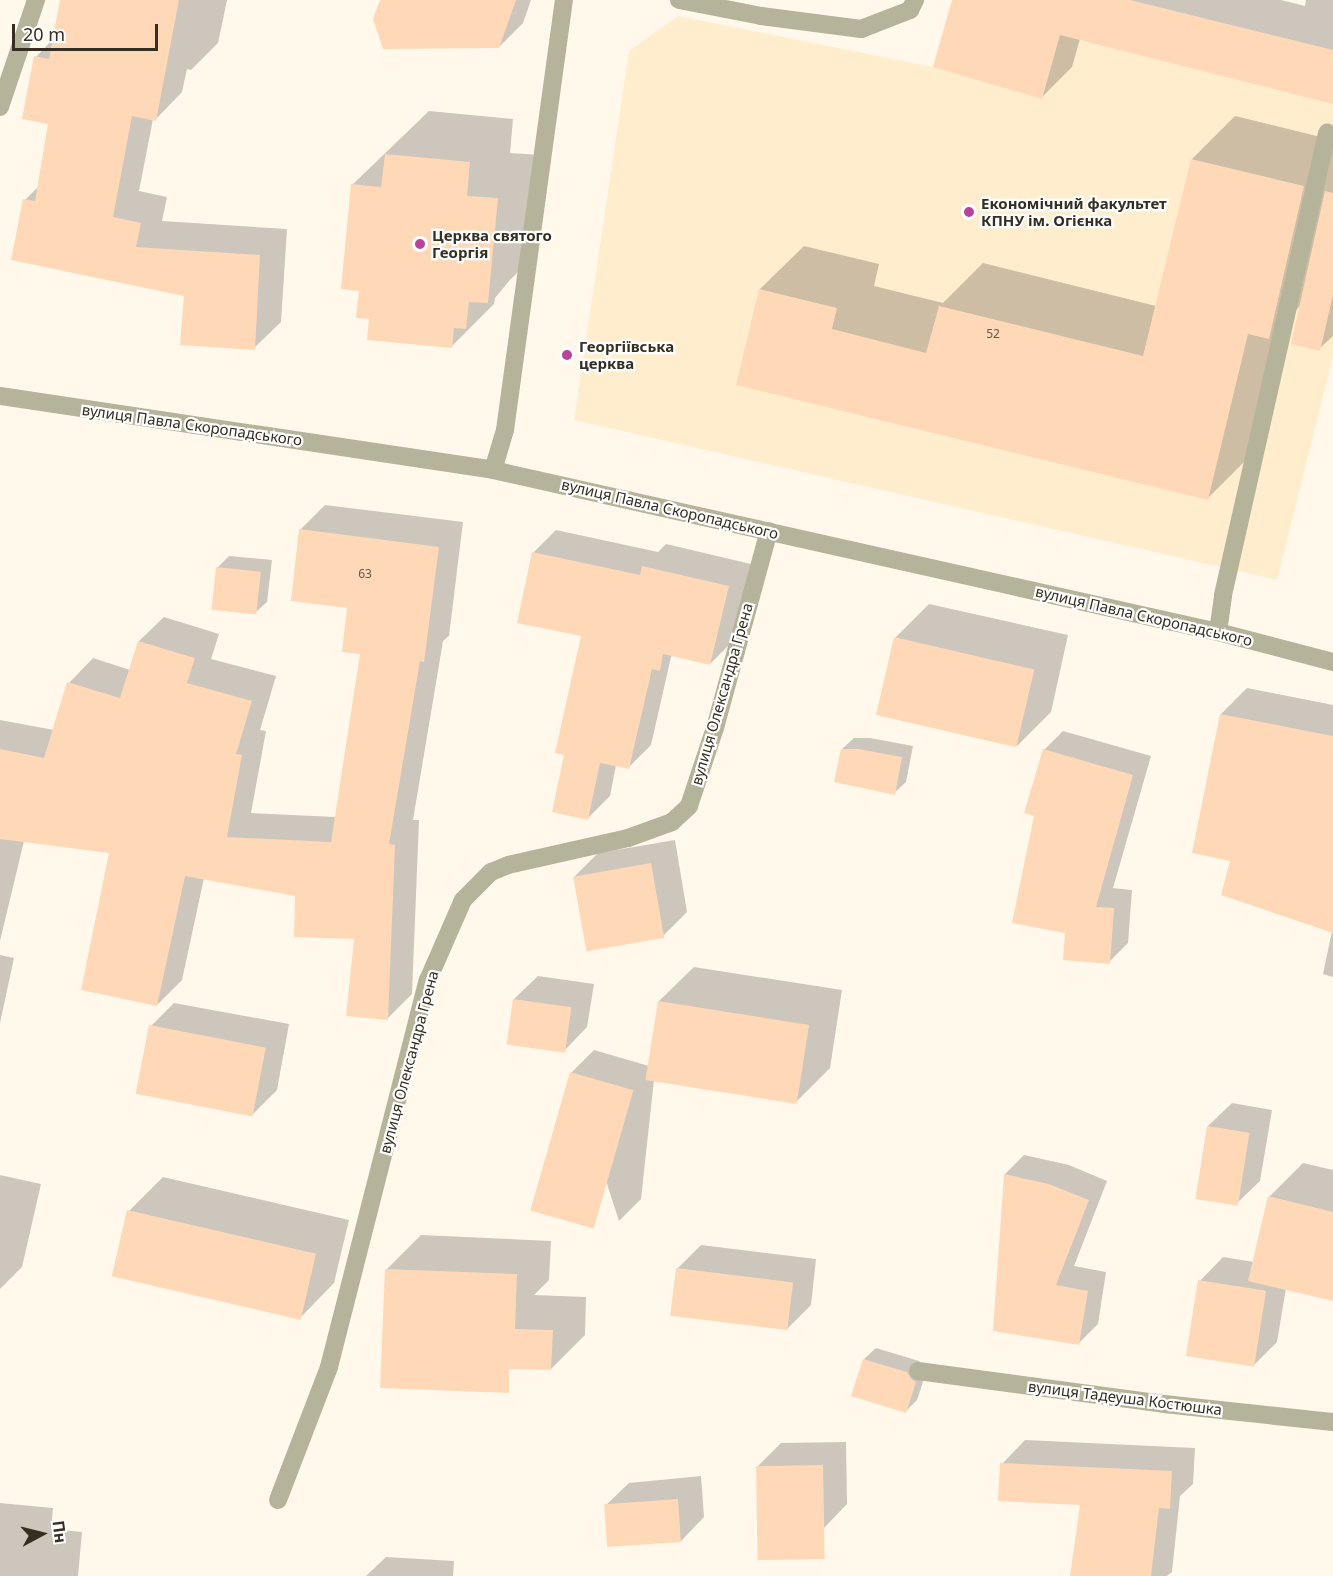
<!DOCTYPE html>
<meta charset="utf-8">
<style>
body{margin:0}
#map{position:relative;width:1333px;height:1576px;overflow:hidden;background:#fff8eb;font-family:"Noto Sans",sans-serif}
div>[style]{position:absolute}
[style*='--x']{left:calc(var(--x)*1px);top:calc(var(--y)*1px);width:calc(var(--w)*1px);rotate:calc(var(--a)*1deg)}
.built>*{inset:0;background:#ffedce}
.shadow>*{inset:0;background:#0003}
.building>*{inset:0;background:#ffd8b8;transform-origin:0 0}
.minor>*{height:18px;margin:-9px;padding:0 9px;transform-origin:9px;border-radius:9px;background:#b6b39b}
.dots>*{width:16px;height:16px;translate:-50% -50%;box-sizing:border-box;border:3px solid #fff;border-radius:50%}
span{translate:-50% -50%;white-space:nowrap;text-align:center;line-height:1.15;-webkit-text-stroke:4.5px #fff;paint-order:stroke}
.number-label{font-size:12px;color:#685847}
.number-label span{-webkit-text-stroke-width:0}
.poi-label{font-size:15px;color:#352e21;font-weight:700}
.left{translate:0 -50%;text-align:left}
.street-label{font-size:15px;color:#352e21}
.north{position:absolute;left:12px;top:1504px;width:60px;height:60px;-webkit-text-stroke:4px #fff;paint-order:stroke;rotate:83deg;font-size:16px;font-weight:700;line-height:24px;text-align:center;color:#352e21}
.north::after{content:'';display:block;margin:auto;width:21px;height:27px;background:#352e21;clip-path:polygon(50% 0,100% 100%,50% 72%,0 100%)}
.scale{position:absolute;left:12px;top:24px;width:146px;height:27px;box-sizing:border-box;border:3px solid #352e21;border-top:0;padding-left:8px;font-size:18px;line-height:21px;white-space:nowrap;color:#352e21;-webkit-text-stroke:4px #fff;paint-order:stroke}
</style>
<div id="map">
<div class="built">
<div style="clip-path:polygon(952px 0,1333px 50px,1333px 356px,1277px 580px,574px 420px,629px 51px,678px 16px,933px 67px)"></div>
</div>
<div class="shadow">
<div style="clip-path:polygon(61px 0,227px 0,218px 43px,191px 70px,187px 69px,182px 92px,156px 119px,153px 119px,139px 191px,167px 197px,162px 221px,287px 229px,281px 322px,254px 348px,185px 295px,25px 200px,40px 185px,50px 123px,36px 57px,54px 38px)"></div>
<div style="clip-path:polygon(382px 0,531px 0,523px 23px,499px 47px)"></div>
<div style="clip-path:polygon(954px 0,1281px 0,1305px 6px,1306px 0,1333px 0,1333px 102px,1080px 39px,1072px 67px,1042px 97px)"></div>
<div style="clip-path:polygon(429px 111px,513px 119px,510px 153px,541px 155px,531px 259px,509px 281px,495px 298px,494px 304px,451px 347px,371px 318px,361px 289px,352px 185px)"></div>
<div style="clip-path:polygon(1235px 116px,1333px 140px,1333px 336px,1319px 349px,1301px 305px,1283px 323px,1251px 455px,1208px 498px,738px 383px,760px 289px,804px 246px,879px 264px,874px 286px,943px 303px,983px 263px,1156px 306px,1192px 159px)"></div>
<div style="clip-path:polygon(325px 505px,463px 522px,449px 636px,443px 641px,413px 820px,419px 820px,412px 994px,387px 1019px,356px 938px,297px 895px,204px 878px,182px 980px,157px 1005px,111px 852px,24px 841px,0 941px,0 720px,54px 730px,69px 683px,93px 658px,130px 670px,139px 641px,164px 617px,219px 634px,211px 659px,276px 676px,260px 730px,266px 731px,251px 813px,336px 817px,361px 653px,349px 607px,300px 530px)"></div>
<div style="clip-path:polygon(556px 530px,658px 552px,666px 544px,751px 564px,733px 641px,710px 664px,673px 655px,671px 657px,651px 745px,628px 768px,616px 765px,610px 796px,587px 819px,566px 754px,583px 635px,533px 553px)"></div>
<div style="clip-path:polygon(229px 556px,272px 560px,267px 602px,255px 613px,217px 568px)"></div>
<div style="clip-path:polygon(929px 604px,1068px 635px,1051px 712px,1017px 746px,895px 638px)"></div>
<div style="clip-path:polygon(1247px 688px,1333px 705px,1333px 977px,1323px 974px,1332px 931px,1231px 860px,1221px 714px)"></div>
<div style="clip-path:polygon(1063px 731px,1151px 756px,1113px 888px,1132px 890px,1128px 943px,1109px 962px,1067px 932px,1036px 815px,1044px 750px)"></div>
<div style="clip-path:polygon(854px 738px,870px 738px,913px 746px,906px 782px,894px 793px,842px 749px)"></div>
<div style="clip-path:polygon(675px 840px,687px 912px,663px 936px,574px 877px,598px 853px)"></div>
<div style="clip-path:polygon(0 955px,14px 958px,0 1023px)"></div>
<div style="clip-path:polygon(694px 967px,842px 990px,830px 1068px,796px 1102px,654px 1080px,641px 1199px,619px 1221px,571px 1073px,594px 1050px,649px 1066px,659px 1001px)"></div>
<div style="clip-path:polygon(538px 976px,594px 984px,587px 1027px,564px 1051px,514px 999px)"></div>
<div style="clip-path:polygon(174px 1003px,289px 1024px,277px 1090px,253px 1114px,151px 1026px)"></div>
<div style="clip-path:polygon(1232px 1103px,1272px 1110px,1260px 1181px,1236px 1204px,1208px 1126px)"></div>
<div style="clip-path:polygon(1024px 1155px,1069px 1165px,1107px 1181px,1074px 1266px,1106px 1272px,1098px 1324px,1079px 1343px,995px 1329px,1005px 1174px)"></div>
<div style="clip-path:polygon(1303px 1163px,1333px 1170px,1333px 1300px,1286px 1288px,1277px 1342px,1254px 1365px,1200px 1281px,1223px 1257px,1254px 1262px,1269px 1197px)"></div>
<div style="clip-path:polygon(0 1175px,41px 1184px,22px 1267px,0 1289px)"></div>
<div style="clip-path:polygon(163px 1177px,349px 1220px,334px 1283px,300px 1318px,129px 1211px)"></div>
<div style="clip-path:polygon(421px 1235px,551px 1241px,549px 1280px,534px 1295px,586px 1297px,585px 1335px,551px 1369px,386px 1270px)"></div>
<div style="clip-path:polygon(701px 1245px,816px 1259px,811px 1305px,787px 1329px,677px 1269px)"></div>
<div style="clip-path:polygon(876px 1348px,919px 1361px,927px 1370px,917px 1400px,906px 1411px,864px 1359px)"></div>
<div style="clip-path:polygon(1025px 1440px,1195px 1448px,1193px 1484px,1180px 1496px,1172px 1572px,1167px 1576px,1072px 1576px,1082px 1504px,1002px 1464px)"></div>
<div style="clip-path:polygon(846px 1442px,847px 1504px,824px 1528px,757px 1467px,781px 1443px)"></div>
<div style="clip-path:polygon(701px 1476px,704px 1517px,681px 1541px,605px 1506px,629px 1483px)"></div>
<div style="clip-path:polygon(0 1503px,53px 1508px,51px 1529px,82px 1532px,78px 1576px,0 1576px)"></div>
<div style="clip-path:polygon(386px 1557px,454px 1561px,453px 1576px,366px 1576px)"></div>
</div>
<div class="building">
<div style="clip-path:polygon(60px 0,179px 0,156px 121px,132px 116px,113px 217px,141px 223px,136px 247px,260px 255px,255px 350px,180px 345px,184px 296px,11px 260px,23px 199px,35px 201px,48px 124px,22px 119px,34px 56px,49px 59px)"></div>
<div style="clip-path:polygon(380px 0,516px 0,499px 48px,383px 49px,373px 19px)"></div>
<div style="clip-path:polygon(952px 0,1130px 0,1333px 50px,1333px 104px,1060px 35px,1042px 99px,933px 67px)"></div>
<div style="clip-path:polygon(385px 154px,470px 162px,467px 196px,498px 198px,488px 303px,469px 302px,466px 329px,454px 328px,452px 348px,367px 340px,369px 319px,356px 318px,359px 291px,341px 289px,351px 184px,381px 187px)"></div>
<div style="clip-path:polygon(1191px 159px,1304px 186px,1269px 339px,1248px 334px,1208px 500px,736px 385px,759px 289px,837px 308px,832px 329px,926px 353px,939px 306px,1143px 356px)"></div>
<div style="clip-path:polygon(1325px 191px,1333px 193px,1333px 295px,1320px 351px,1291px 344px)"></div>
<div style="clip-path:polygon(299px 529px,439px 547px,424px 662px,420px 661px,389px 844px,395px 845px,388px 1020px,346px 1016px,354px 939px,294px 937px,295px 896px,185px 876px,157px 1006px,81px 990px,109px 853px,0 839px,0 749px,44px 758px,67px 682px,120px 698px,138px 641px,195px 658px,187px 683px,252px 701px,236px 754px,242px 755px,227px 837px,331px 842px,360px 654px,342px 652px,347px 608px,291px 601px)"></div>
<div style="clip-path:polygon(532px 552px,640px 575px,642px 566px,729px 586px,710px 665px,663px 654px,660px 671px,652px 669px,629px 769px,600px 763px,588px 820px,552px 812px,564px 755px,555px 753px,581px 636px,517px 623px)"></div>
<div style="left:216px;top:567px;width:45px;height:43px;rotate:6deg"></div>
<div style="left:894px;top:637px;width:144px;height:80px;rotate:13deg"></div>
<div style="clip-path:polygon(1220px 714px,1333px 736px,1333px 933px,1221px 895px,1230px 861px,1192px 853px)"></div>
<div style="clip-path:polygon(841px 749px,858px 749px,902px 757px,895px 795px,834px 782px)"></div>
<div style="clip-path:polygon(1043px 749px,1133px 775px,1096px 907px,1114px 908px,1110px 964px,1063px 960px,1065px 933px,1012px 923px,1034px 816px,1024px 813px)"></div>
<div style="left:651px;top:863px;width:76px;height:79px;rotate:80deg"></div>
<div style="left:513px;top:999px;width:59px;height:46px;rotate:8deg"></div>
<div style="left:658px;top:1001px;width:153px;height:80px;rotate:9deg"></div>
<div style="left:149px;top:1025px;width:119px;height:70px;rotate:11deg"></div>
<div style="left:570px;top:1072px;width:66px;height:144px;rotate:16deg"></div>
<div style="left:1207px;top:1126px;width:43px;height:74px;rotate:9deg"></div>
<div style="clip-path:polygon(1004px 1174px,1049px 1184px,1089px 1200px,1056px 1285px,1088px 1291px,1079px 1345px,993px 1331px)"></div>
<div style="clip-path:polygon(1268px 1196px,1333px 1212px,1333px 1301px,1248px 1281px)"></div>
<div style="left:127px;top:1210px;width:194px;height:68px;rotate:13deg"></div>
<div style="left:676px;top:1268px;width:118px;height:48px;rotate:7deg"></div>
<div style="clip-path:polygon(385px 1269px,517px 1274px,515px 1329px,553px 1330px,551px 1370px,509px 1369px,509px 1393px,380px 1388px)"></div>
<div style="left:1198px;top:1280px;width:69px;height:77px;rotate:9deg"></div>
<div style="clip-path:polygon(863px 1359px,907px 1372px,911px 1379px,916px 1382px,906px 1413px,851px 1396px)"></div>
<div style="clip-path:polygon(1000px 1463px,1172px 1471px,1170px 1509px,1159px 1508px,1151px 1576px,1070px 1576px,1080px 1505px,998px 1501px)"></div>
<div style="left:823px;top:1465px;width:94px;height:67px;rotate:89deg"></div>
<div style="left:678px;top:1499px;width:43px;height:74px;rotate:86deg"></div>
</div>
<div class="minor">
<div style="--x:679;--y:0;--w:84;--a:11"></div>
<div style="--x:761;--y:16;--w:101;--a:7.4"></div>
<div style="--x:861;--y:29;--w:53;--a:-21.2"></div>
<div style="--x:910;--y:10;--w:11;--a:-63"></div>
<div style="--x:0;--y:107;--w:113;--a:-71.4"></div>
<div style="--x:0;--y:396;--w:499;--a:8.5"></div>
<div style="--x:493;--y:470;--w:743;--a:12.6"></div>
<div style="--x:1218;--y:632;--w:119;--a:14.6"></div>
<div style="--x:493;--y:470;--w:42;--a:-73.3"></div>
<div style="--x:505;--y:430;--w:434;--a:-82.2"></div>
<div style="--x:1218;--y:632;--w:37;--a:-82"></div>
<div style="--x:1223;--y:595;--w:474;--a:-77.3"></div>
<div style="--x:918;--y:1371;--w:248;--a:7.6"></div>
<div style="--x:1164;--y:1404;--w:170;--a:6.1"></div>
<div style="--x:278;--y:1500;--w:142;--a:-69"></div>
<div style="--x:329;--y:1367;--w:399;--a:-75.7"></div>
<div style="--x:428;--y:980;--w:87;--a:-66.4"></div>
<div style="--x:463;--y:900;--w:40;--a:-45"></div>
<div style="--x:491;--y:872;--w:18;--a:-22"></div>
<div style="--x:508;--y:865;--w:123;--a:-12.7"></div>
<div style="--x:628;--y:838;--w:47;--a:-20"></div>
<div style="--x:672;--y:822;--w:23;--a:-43"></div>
<div style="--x:689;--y:806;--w:82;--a:-71.6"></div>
<div style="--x:715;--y:728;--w:204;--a:-74.7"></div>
</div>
<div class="dots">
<div style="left:969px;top:212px;background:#b8439a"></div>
<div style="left:420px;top:244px;background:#b8439a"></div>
<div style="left:567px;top:355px;background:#b8439a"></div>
</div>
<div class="number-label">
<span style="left:993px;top:334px">52</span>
<span style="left:365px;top:574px">63</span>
</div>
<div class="poi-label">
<span class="left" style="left:981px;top:212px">Економічний факультет<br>КПНУ ім. Огієнка</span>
<span class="left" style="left:432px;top:244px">Церква святого<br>Георгія</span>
<span class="left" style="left:579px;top:355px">Георгіївська<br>церква</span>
</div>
<div class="street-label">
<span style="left:192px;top:425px;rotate:8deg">вулиця Павла Скоропадського</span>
<span style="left:670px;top:509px;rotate:13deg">вулиця Павла Скоропадського</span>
<span style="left:1144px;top:616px;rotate:13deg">вулиця Павла Скоропадського</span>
<span style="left:722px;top:694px;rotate:-74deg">вулиця Олександра Грена</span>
<span style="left:409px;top:1062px;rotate:-75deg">вулиця Олександра Грена</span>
<span style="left:1125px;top:1398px;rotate:7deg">вулиця Тадеуша Костюшка</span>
</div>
<div class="north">Пн</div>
<div class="scale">20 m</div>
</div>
